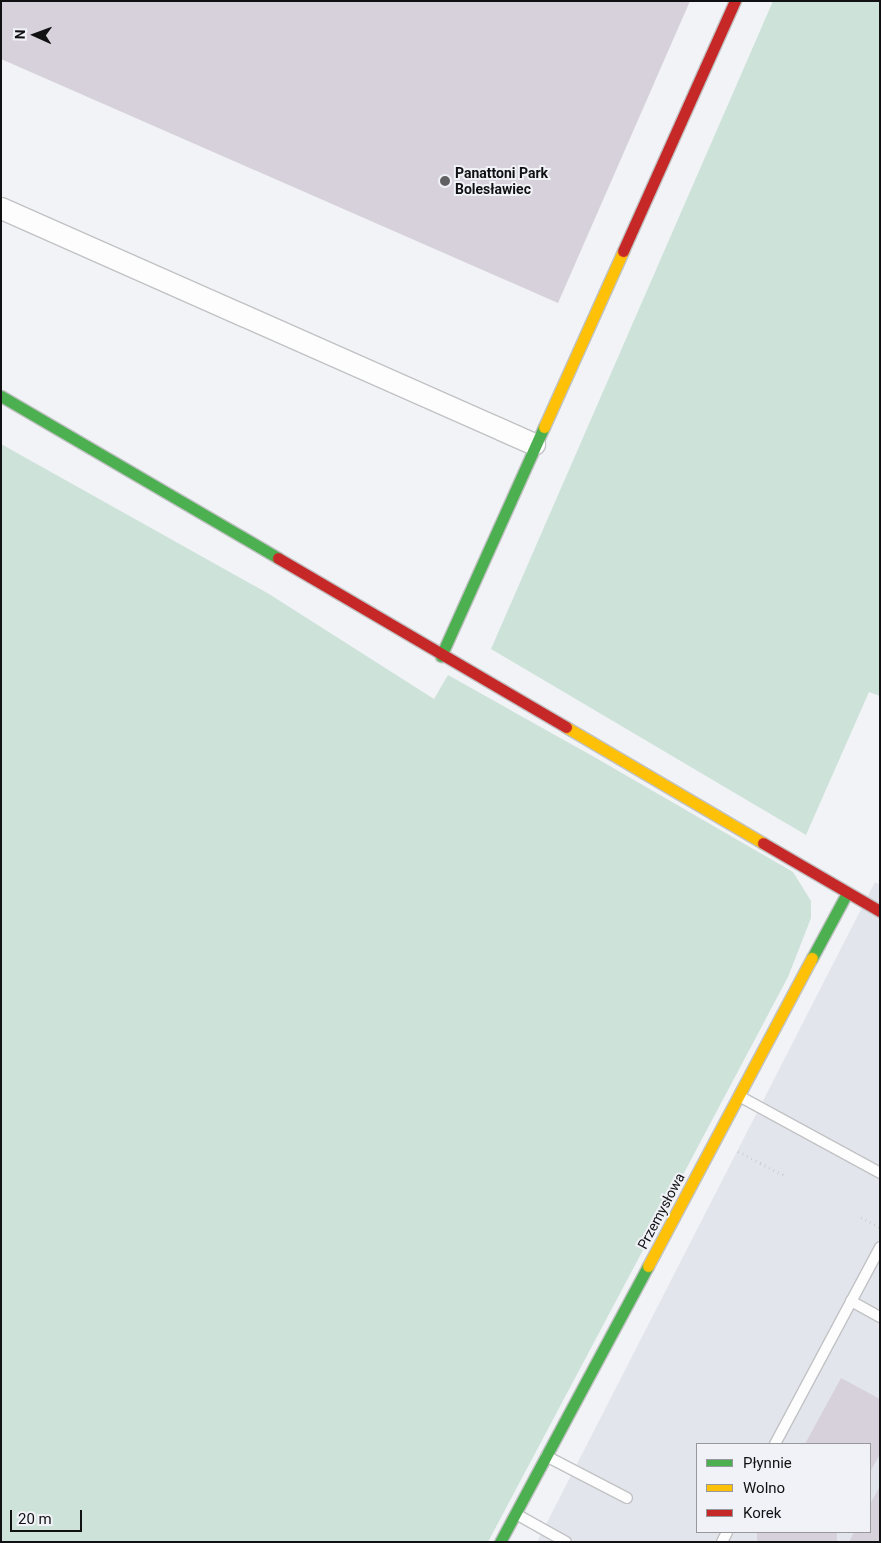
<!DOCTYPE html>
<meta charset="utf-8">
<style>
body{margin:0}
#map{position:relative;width:881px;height:1543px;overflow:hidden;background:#f2f3f6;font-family:Roboto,sans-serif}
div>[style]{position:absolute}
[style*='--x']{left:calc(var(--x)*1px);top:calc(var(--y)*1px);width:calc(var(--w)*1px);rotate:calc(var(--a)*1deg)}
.built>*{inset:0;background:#e3e5ed}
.green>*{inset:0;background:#cde2d9}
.building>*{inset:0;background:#d6d1da;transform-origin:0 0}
.path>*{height:3px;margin-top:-1.5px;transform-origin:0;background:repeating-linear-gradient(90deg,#d0d0d1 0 1px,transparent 0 5px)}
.roads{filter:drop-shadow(1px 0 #c1c2c4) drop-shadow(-1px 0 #c1c2c4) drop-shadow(0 1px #c1c2c4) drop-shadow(0 -1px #c1c2c4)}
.lane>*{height:10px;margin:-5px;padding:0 5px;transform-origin:5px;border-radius:5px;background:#fdfdfe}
.street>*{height:21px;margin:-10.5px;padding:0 10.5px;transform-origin:10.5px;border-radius:10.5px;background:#fdfdfe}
.fast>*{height:11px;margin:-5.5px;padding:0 5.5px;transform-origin:5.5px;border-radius:5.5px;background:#4caf50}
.slow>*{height:11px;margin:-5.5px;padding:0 5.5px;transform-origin:5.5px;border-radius:5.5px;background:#ffc107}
.jam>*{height:11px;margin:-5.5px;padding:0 5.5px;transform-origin:5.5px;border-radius:5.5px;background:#c62828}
.dots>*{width:14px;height:14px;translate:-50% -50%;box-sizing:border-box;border:2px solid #f1f2f7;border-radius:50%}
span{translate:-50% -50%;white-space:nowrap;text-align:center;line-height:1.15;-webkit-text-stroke:4px #f1f2f7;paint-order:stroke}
.poi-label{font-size:14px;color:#111113;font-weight:700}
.left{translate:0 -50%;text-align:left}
.street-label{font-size:14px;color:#111113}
.frame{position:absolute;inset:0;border:2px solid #111113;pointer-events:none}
.legend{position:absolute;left:696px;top:1443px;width:175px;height:90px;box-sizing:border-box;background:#f1f2f7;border:1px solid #97989c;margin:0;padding:6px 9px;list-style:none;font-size:15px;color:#111113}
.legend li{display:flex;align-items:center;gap:10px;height:25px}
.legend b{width:25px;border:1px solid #97989c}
.north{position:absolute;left:10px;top:10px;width:50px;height:50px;-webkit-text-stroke:4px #f1f2f7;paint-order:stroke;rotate:272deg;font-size:14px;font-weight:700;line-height:20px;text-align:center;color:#111113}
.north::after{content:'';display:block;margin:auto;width:18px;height:22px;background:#111113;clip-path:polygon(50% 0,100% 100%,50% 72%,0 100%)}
.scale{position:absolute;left:10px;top:1510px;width:72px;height:22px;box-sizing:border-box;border:2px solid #111113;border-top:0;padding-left:6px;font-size:15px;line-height:18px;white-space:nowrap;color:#111113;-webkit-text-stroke:4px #f1f2f7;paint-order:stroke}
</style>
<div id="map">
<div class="built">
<div style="clip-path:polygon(evenodd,875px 882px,880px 885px,880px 1542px,537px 1542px,875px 882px,697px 1444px,870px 1444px,870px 1532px,697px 1532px,697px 1444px)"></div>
</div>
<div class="green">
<div style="clip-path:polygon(773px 1px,880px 1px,880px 696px,869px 692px,806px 835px,491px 649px)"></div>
<div style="clip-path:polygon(1px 444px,269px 594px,434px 699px,448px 675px,596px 758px,793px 872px,811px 901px,811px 918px,788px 977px,488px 1542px,1px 1542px)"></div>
</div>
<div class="building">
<div style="clip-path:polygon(1px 1px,690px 1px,558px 303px,1px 59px)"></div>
<div style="clip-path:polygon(841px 1378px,880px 1399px,880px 1454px,870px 1472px,870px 1444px,805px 1444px)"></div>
<div style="clip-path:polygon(880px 1486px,880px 1542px,849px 1542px,854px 1532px,870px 1532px,870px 1504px)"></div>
<div style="left:757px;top:1532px;width:80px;height:11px"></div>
</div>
<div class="path">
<div style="--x:738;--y:1151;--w:53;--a:28"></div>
<div style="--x:861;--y:1217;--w:21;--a:28"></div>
</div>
<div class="roads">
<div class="lane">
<div style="--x:739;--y:1096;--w:161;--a:28.6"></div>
<div style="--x:851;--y:1301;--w:33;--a:29"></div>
<div style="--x:775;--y:1444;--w:223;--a:-61.9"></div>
<div style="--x:546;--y:1456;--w:91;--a:27.4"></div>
<div style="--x:516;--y:1514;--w:57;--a:29.2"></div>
<div style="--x:722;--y:1542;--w:11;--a:-63"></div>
</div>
<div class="street">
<div style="--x:1;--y:208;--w:583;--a:23.88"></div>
</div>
<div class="fast">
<div style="--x:1;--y:396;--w:321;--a:30.3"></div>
<div style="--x:441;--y:656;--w:251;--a:-65.8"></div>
<div style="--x:812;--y:958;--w:74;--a:-61.7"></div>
<div style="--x:500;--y:1542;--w:313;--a:-61.8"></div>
</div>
<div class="slow">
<div style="--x:544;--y:427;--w:193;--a:-65.8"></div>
<div style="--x:566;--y:727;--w:229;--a:30.5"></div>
<div style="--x:648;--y:1266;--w:349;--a:-62"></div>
</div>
<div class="jam">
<div style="--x:623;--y:251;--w:274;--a:-65.9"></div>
<div style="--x:278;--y:558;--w:334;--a:30.4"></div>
<div style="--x:763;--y:843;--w:135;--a:30.2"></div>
</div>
</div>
<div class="dots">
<div style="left:445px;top:181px;background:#606062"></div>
</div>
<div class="poi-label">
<span class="left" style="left:455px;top:181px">Panattoni Park<br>Bolesławiec</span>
</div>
<div class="street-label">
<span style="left:661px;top:1211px;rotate:-62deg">Przemysłowa</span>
</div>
<div class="frame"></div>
<ul class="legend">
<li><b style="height:6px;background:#4caf50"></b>Płynnie</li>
<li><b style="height:6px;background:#ffc107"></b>Wolno</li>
<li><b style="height:6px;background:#c62828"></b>Korek</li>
</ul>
<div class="north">N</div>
<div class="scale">20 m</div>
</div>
